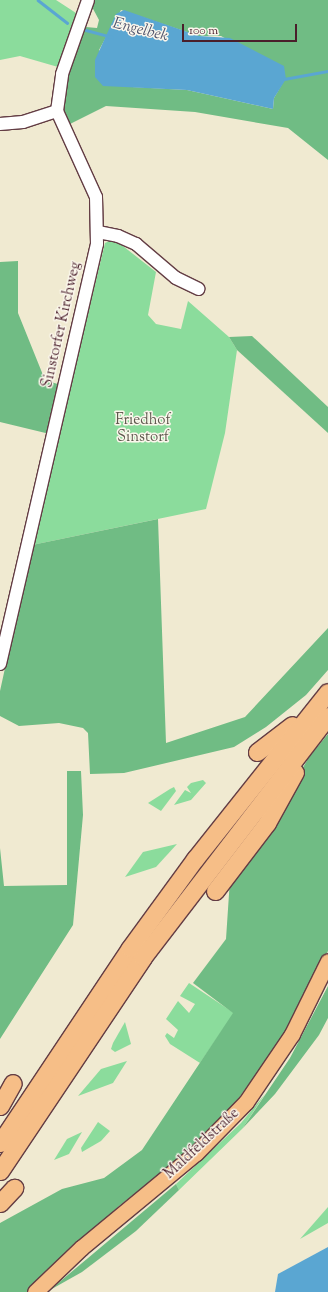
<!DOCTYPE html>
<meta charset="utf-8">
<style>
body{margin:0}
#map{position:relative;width:328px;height:1292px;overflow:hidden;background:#f0ead1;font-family:"Sorts Mill Goudy",serif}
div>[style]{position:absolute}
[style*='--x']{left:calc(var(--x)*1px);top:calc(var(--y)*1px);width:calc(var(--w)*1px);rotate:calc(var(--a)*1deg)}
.green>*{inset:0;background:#8bdc9c}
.forest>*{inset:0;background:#70bc84}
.water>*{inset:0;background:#5aa6d2}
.stream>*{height:2.5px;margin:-1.25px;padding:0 1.25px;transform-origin:1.25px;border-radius:1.25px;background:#5aa6d2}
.roads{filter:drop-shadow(1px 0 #633d44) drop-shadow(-1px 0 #633d44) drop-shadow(0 1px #633d44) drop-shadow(0 -1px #633d44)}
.minor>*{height:12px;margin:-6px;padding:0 6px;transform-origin:6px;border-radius:6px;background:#fff}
.major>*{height:15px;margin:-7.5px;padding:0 7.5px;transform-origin:7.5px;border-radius:7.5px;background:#f6be87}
.highway>*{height:17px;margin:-8.5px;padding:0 8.5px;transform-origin:8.5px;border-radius:8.5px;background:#f6be87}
span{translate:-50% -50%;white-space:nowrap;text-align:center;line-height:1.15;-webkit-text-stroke:3px #fbf7ec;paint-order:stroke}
.street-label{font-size:15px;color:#4a1f2b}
.park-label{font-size:15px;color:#5e584d}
.water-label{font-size:16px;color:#50556e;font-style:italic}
.scale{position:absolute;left:182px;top:24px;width:115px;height:18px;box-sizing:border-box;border:2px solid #4a1f2b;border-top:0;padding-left:5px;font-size:12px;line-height:14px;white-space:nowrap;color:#4a1f2b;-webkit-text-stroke:3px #fbf7ec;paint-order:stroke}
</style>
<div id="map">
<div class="green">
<div style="clip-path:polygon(0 0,56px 0,76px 13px,58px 67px,20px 56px,0 60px)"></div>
<div style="clip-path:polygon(114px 239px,156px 272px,148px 315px,156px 324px,181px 329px,188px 301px,229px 337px,237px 350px,225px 433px,206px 509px,32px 545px,105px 243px)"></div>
<div style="clip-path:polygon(203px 780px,206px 783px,191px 800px,174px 805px,185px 790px,191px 793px,187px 787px,191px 783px)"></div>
<div style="clip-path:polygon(170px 789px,174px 787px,176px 791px,161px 811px,148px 803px)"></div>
<div style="clip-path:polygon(177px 844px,156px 867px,125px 877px,143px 852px)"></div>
<div style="clip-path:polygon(189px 983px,234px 1013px,200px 1063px,170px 1044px,165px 1036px,167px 1033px,174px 1038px,178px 1030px,166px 1019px,178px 1001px,189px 1013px,195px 1004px,180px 996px)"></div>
<div style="clip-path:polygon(125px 1022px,131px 1044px,115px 1052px,111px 1049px,113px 1043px)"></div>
<div style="clip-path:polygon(127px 1061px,113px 1083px,78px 1096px,101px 1069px)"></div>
<div style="clip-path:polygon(265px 1094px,242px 1129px,179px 1190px,176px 1184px,241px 1123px)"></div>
<div style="clip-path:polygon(98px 1122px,110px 1131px,101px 1141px,82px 1152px,81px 1148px)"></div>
<div style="clip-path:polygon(82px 1132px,69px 1154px,54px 1160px,67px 1139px)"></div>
<div style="clip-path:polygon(328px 1207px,328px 1223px,300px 1239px)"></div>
</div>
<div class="forest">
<div style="clip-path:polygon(evenodd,92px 0,328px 0,328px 160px,288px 128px,195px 112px,106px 106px,68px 125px,60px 110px,64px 78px,86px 27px,97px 28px,99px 20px,91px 5px,92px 0,121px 10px,199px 36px,221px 36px,284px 71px,285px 79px,274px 98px,273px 109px,187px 90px,132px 87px,99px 50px,121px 10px)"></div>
<div style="clip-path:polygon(18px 261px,18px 313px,45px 380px,70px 388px,58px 436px,0 422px,0 262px)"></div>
<div style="clip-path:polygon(252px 336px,328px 407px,328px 433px,237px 350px,229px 337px)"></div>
<div style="clip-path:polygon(158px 519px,166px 743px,245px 717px,328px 628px,328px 670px,306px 695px,266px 727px,234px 747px,124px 773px,90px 774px,88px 733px,83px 728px,59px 723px,19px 726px,0 716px,0 691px,32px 545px)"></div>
<div style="clip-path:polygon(328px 734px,328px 951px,286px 1033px,233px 1106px,181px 1157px,119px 1206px,27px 1292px,0 1292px,0 1223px,62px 1189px,104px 1178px,142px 1150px,233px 1013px,193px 983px,226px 939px,230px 879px,269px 827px,309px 757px)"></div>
<div style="clip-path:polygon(67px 771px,81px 771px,83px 815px,73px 925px,0 1039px,0 848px,4px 886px,67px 885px)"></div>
<div style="clip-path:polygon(328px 986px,328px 1018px,319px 1035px,275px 1094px,242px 1129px,290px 1058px)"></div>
<div style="clip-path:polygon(176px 1184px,179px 1190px,136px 1231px,82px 1272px,50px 1290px)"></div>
</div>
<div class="water">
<div style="clip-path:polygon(124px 10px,199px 36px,230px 38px,284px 66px,286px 79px,274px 98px,273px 109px,187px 90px,103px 86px,95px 77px,95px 60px,116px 14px)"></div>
<div style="clip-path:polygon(328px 1247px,328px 1292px,275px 1292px,278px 1274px)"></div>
</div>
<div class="stream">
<div style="--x:38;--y:0;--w:37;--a:38"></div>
<div style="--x:86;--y:30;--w:27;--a:15"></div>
<div style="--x:284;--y:79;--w:45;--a:-10.3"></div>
</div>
<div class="roads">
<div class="minor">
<div style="--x:0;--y:124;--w:23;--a:-5"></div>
<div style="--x:23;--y:122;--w:36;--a:-18"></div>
<div style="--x:98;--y:232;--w:20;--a:11"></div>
<div style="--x:118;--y:236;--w:20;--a:24"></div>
<div style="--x:136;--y:244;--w:52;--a:40.4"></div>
<div style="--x:176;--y:278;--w:25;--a:26"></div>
<div style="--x:0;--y:664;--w:431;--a:-77"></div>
<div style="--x:97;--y:244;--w:47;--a:-91.2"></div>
<div style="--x:96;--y:197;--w:94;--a:-114.4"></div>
<div style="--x:57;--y:111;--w:37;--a:-82"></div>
<div style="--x:62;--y:74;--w:78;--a:-70.6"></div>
</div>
<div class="major">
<div style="--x:35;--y:1292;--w:64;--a:-43.7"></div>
<div style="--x:81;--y:1248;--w:149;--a:-39.6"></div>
<div style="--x:196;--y:1153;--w:71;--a:-45.6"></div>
<div style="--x:246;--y:1102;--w:82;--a:-55.9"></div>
<div style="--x:292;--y:1034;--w:81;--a:-63.7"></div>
</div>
<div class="highway">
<div style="--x:257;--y:752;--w:44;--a:-37.6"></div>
<div style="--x:215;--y:891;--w:86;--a:-52.6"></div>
<div style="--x:267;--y:823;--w:58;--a:-61.2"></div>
<div style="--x:0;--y:1106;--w:26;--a:-61"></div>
<div style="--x:0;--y:1143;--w:234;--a:-56.3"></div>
<div style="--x:130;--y:948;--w:110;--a:-53.9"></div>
<div style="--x:195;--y:859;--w:213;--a:-51.5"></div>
<div style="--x:0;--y:1171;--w:257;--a:-56.2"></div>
<div style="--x:143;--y:957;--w:304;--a:-52.5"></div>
<div style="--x:0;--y:1203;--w:21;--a:-47"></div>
</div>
</div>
<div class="street-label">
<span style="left:62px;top:325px;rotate:-77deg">Sinstorfer Kirchweg</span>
<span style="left:202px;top:1144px;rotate:-43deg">Maldfeldstraße</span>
</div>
<div class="park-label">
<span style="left:143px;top:429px">Friedhof<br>Sinstorf</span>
</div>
<div class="water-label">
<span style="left:140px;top:31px;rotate:14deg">Engelbek</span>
</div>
<div class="scale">100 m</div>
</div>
